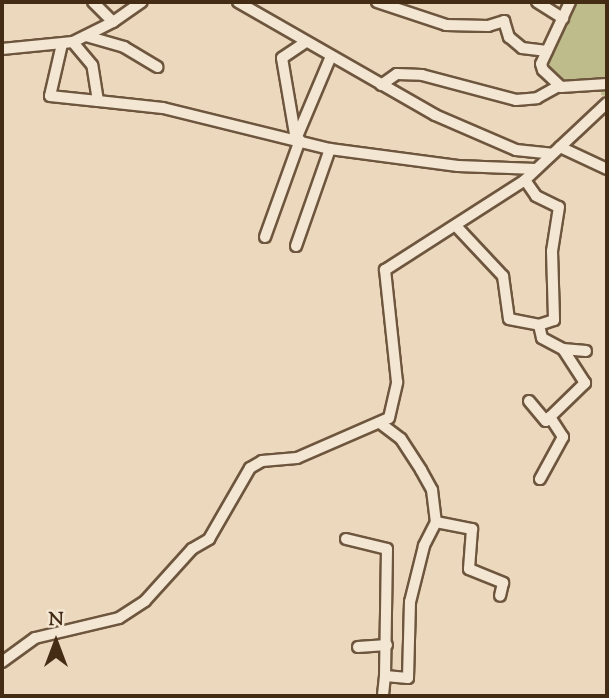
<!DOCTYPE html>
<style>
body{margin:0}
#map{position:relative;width:609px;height:698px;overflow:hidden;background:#ecd8bc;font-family:"Sorts Mill Goudy",serif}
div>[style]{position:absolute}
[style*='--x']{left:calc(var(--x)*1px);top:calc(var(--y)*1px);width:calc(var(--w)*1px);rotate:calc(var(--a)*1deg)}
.green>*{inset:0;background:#bfbc8c}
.roads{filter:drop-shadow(2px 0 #6e563e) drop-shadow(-2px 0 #6e563e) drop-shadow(0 2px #6e563e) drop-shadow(0 -2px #6e563e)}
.minor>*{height:10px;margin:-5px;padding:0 5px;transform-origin:5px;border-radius:5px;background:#f3e6d3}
span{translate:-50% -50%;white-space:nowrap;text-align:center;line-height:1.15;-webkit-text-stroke:7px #f3e6d3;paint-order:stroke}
.frame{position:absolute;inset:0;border:4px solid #442b14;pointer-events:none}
.north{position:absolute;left:21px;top:607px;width:70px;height:70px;-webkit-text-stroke:5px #f3e6d3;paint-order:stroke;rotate:0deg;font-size:19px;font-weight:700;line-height:28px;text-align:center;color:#442b14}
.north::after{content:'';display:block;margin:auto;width:24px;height:32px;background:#442b14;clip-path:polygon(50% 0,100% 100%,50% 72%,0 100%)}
</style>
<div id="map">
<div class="green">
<div style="clip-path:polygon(571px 2px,607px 2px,607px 96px,601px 95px,602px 86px,562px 86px,545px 58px)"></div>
</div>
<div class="roads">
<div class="minor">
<div style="--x:93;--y:2;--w:28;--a:45"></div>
<div style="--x:113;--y:22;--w:35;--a:-35"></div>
<div style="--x:238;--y:2;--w:227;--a:29.8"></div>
<div style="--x:435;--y:115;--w:88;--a:23.4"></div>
<div style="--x:516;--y:150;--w:36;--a:6"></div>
<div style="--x:377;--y:2;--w:73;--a:18.4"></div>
<div style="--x:446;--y:25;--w:42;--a:1.4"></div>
<div style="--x:488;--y:26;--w:17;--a:-17"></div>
<div style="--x:504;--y:21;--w:17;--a:73"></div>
<div style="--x:509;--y:37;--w:17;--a:40"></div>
<div style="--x:522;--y:48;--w:25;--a:7"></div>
<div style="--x:537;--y:2;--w:31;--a:32"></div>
<div style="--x:570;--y:2;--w:68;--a:115.1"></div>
<div style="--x:541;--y:64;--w:6;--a:72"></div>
<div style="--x:543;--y:70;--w:25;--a:43"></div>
<div style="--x:561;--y:87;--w:46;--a:-3.7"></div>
<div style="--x:86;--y:36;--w:40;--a:16"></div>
<div style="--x:124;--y:47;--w:39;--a:31"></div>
<div style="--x:62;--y:44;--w:53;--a:103"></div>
<div style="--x:50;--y:96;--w:48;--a:5.9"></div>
<div style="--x:98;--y:101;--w:36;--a:-99"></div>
<div style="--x:92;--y:65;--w:30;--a:-130"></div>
<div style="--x:2;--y:49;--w:71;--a:-5.6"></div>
<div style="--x:73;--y:42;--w:45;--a:-26.6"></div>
<div style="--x:381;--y:85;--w:19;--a:-35"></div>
<div style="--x:397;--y:74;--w:25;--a:2"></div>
<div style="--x:422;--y:75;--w:97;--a:14.9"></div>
<div style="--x:516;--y:100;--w:21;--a:-5"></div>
<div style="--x:537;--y:98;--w:25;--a:-29"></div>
<div style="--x:98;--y:101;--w:65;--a:6.1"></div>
<div style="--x:163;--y:108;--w:172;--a:13.8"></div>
<div style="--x:330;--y:149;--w:129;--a:7.6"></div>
<div style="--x:458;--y:166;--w:78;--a:2.2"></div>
<div style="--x:296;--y:139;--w:90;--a:-67.1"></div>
<div style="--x:296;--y:140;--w:83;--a:-99.7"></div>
<div style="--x:282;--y:58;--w:29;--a:-34"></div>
<div style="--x:560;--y:147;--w:52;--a:25.1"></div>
<div style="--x:525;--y:180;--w:19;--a:55"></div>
<div style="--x:536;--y:196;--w:25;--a:26"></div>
<div style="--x:559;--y:207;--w:45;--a:99"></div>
<div style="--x:552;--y:251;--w:69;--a:88.3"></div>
<div style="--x:554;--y:320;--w:16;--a:162"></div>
<div style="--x:456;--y:226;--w:69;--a:46.8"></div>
<div style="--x:503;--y:276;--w:43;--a:82.1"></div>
<div style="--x:509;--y:319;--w:31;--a:11"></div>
<div style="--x:539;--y:325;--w:13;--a:77"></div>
<div style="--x:542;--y:338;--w:24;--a:28"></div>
<div style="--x:563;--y:349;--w:23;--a:5"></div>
<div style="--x:265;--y:237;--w:103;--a:-70.2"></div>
<div style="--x:296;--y:246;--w:103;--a:-70.7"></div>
<div style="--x:529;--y:401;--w:26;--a:50"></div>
<div style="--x:546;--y:421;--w:6;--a:-45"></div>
<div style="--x:550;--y:417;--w:24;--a:57"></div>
<div style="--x:563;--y:437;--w:48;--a:118.7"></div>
<div style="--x:550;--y:417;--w:49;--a:-44.2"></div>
<div style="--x:585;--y:383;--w:40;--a:-122.9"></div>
<div style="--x:380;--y:423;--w:26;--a:37"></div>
<div style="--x:401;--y:439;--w:37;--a:57"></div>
<div style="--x:421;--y:470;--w:23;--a:61"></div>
<div style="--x:432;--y:490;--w:32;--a:83"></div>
<div style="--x:436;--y:522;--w:27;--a:117"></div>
<div style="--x:424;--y:546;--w:58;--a:104"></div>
<div style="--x:410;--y:602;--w:76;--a:91.5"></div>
<div style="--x:408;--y:678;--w:23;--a:-175"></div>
<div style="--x:385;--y:676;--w:20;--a:96"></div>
<div style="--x:436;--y:522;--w:37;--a:11"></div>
<div style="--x:472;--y:529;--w:40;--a:94.3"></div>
<div style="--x:469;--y:569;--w:37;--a:22"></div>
<div style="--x:503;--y:583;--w:13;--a:103"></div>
<div style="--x:346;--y:539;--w:42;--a:13.7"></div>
<div style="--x:387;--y:549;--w:127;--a:90.9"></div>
<div style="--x:358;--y:647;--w:29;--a:-4"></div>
<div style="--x:2;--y:662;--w:41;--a:-36"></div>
<div style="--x:35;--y:638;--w:86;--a:-13.4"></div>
<div style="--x:119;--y:618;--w:31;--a:-33"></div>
<div style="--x:145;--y:601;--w:70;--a:-47.9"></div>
<div style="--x:192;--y:549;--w:20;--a:-30"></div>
<div style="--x:209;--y:539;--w:82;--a:-60"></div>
<div style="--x:250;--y:468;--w:14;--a:-30"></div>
<div style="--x:262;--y:461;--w:35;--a:-5"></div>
<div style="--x:297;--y:458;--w:100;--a:-23.5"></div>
<div style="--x:389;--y:418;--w:37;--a:-77"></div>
<div style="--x:397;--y:382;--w:113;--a:-96.1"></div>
<div style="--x:385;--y:270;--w:166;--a:-32.7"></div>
<div style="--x:525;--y:180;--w:112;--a:-43.2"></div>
</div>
</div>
<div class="frame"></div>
<div class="north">N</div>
</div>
